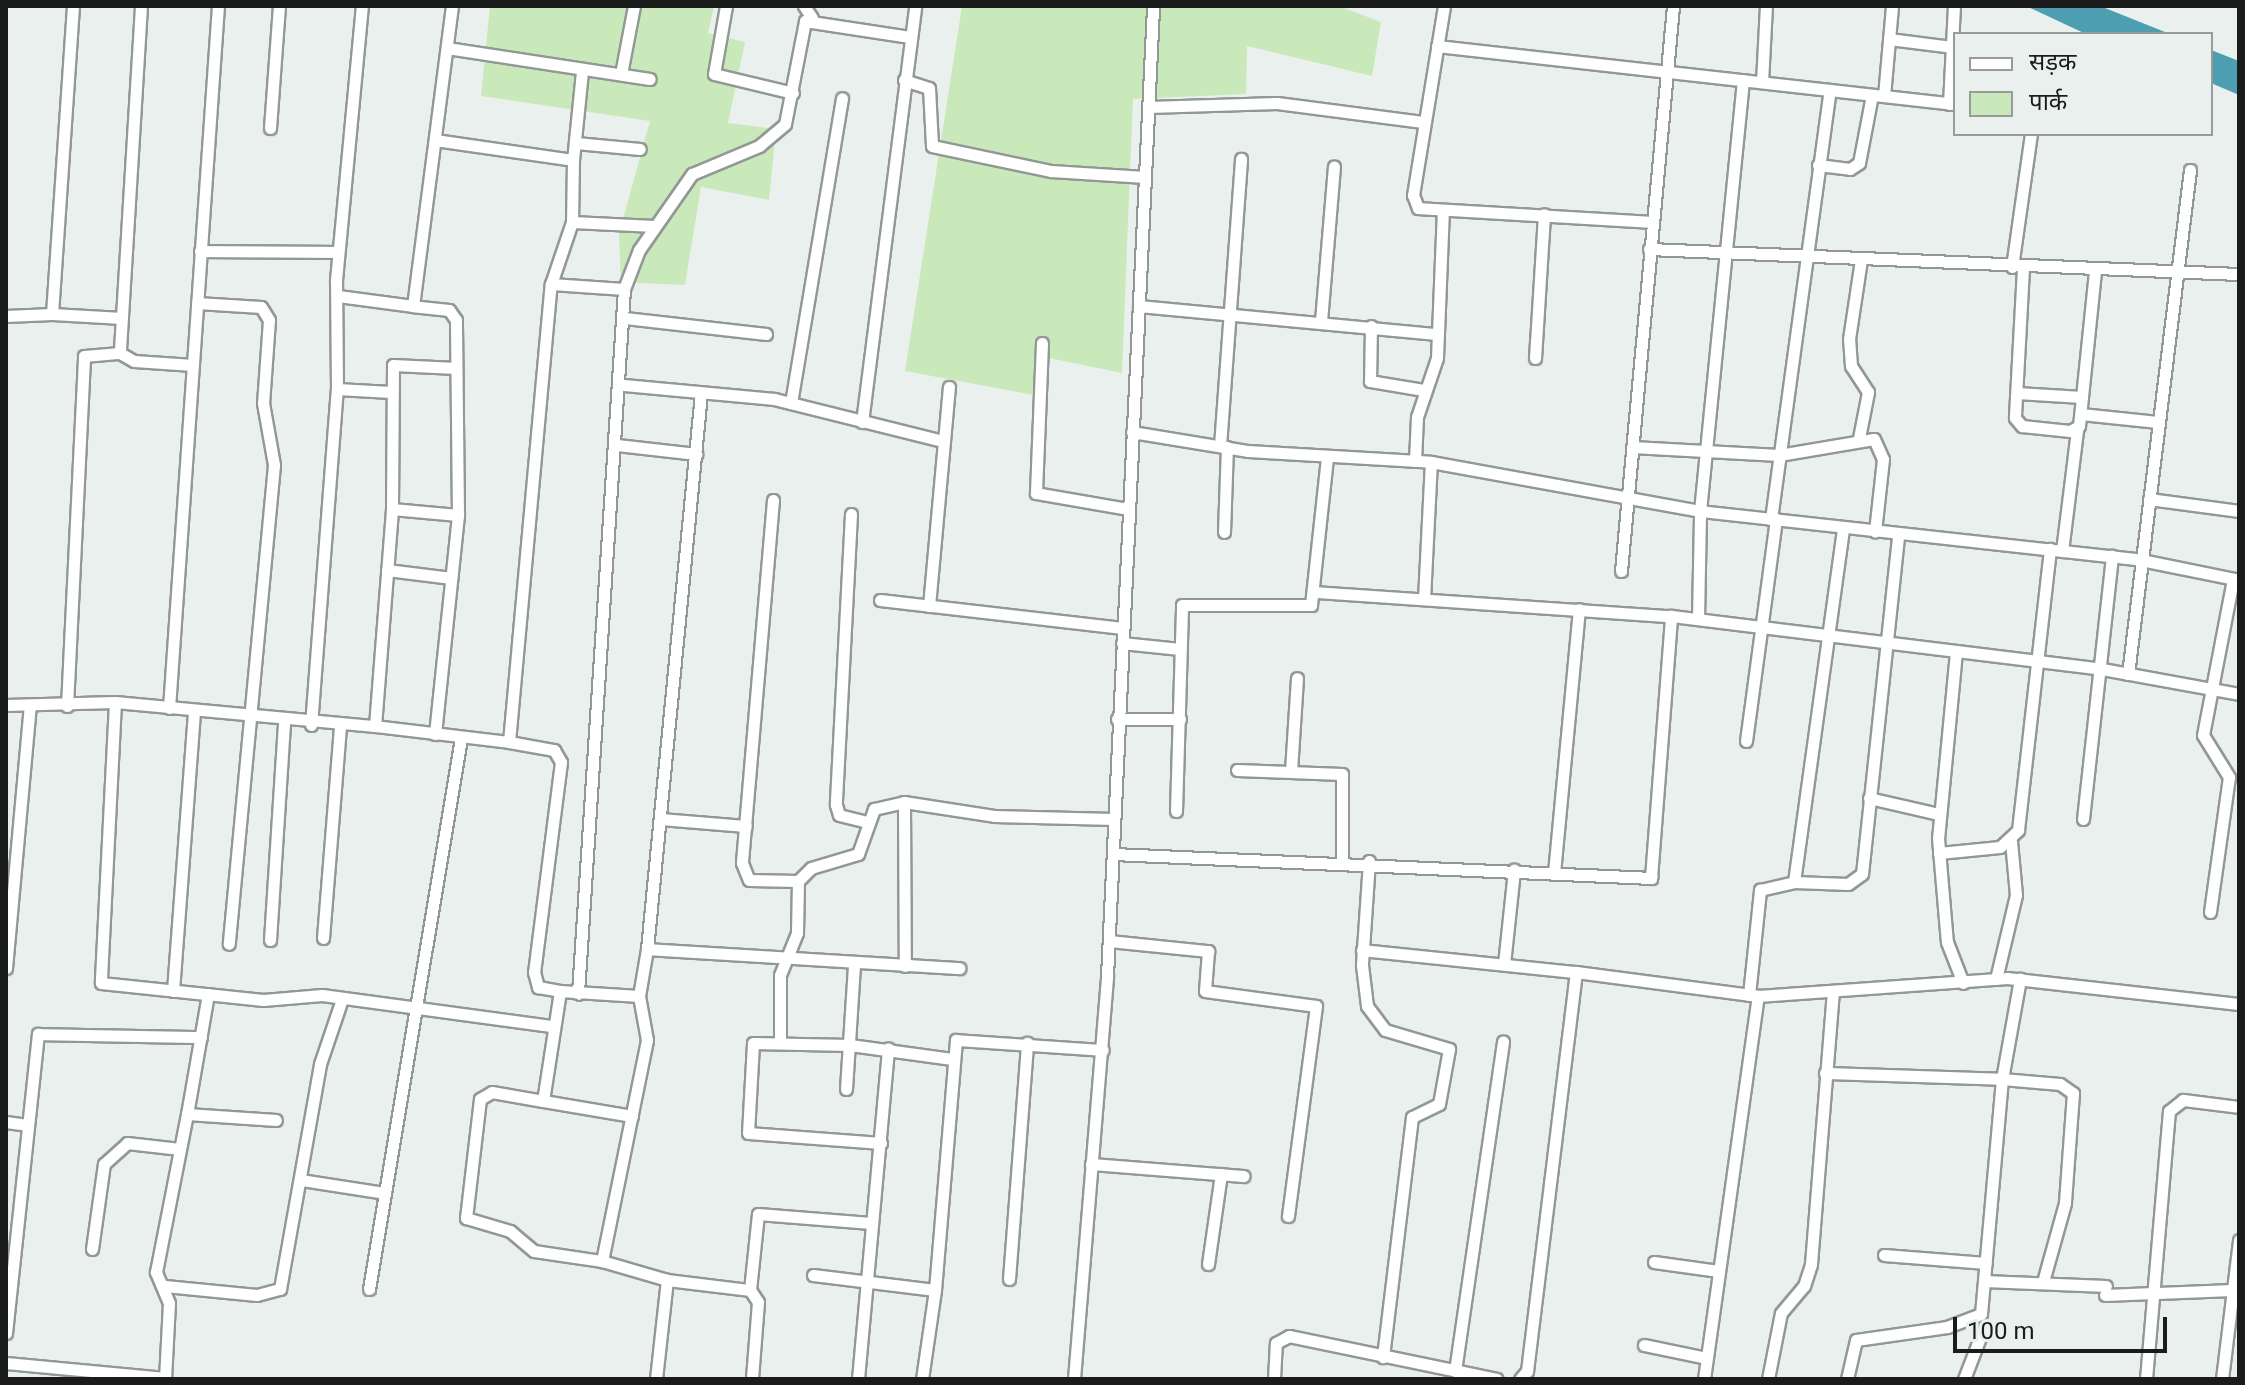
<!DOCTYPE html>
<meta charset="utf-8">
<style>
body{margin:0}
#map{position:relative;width:2245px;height:1385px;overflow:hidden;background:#eaf0ee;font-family:Roboto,"Noto Sans Devanagari",sans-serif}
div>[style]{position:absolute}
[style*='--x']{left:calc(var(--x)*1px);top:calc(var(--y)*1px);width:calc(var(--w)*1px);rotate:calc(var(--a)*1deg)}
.green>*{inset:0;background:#cae9bb}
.water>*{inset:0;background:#4d9eb1}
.roads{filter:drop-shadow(2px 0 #929896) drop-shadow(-2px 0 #929896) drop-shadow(0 2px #929896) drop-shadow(0 -2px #929896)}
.street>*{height:11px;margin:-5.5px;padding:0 5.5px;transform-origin:5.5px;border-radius:5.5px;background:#fff}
span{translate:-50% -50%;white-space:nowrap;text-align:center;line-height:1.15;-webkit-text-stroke:6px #eaf0ee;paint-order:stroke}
.frame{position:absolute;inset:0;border:8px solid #1a1c1c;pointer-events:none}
.legend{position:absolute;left:1953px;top:32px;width:260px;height:104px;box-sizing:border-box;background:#eaf0ee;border:2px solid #979b9a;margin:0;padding:10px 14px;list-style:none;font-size:24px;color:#1a1c1c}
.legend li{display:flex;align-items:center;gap:16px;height:40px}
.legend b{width:40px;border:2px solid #979b9a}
.scale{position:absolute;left:1953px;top:1317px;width:214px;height:36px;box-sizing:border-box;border:4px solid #1a1c1c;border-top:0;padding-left:10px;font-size:24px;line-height:28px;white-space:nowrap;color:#1a1c1c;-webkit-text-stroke:6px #eaf0ee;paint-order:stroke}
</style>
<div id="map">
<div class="green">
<div style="clip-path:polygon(490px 6px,714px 6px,708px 33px,745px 42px,728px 123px,776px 129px,769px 200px,701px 187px,685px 285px,621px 282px,619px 234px,650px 121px,481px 96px)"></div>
<div style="clip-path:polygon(962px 6px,1339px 6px,1381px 22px,1372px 76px,1247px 46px,1246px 94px,1133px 99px,1122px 373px,1035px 355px,1034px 395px,905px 371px)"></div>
</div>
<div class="water">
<div style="clip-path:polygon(2026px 6px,2100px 6px,2170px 34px,2086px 34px)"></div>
<div style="clip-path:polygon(2211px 50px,2239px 61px,2239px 95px,2211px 83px)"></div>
</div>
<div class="roads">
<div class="street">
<div style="--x:141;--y:6;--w:348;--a:93.5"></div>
<div style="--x:120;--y:353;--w:16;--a:30"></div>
<div style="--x:134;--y:361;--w:59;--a:3.9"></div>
<div style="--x:726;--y:6;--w:69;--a:100"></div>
<div style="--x:714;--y:74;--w:81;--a:13.5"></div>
<div style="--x:804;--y:6;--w:14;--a:56"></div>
<div style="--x:1444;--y:6;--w:192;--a:99.3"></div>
<div style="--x:1413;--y:195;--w:14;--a:69"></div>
<div style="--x:1418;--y:208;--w:234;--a:3.4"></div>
<div style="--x:1889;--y:39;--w:64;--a:7.2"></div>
<div style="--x:1437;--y:46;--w:521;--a:6.39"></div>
<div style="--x:447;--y:48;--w:205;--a:8.7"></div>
<div style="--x:621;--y:74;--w:69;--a:-79.2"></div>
<div style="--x:904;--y:80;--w:26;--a:18"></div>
<div style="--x:929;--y:88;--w:58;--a:87"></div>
<div style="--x:932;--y:146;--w:122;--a:11.9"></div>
<div style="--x:1051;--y:171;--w:94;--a:3.7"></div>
<div style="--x:1762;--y:82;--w:76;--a:-87"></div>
<div style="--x:1884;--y:96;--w:90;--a:-84.9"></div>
<div style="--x:1949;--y:104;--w:98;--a:-87.1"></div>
<div style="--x:1148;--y:107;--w:129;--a:-1.8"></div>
<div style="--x:1277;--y:103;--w:147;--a:7.4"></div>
<div style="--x:270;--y:128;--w:122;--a:-85.8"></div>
<div style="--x:435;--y:140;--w:139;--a:8.2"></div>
<div style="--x:573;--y:160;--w:89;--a:-84.2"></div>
<div style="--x:576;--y:143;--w:64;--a:5.4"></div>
<div style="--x:573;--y:160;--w:62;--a:90.9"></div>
<div style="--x:572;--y:222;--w:82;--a:2.8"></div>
<div style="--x:1818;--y:165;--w:32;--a:7"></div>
<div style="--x:1850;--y:169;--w:11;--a:-34"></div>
<div style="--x:1859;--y:163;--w:69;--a:-79.2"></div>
<div style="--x:1649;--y:249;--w:591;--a:2.43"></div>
<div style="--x:200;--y:251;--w:138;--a:0.4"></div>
<div style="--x:2012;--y:267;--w:134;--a:-81.9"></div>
<div style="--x:2023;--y:268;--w:150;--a:93.1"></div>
<div style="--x:2015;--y:418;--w:11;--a:49"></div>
<div style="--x:2022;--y:426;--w:48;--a:5.9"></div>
<div style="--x:2070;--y:431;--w:10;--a:-29"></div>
<div style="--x:2079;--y:426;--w:156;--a:-84.1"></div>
<div style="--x:551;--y:284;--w:73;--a:3.9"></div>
<div style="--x:624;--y:289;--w:706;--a:93.74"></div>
<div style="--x:624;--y:289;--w:42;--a:-69"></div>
<div style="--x:639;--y:250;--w:93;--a:-55.1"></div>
<div style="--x:692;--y:174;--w:73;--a:-22.7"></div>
<div style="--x:759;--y:146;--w:34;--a:-40"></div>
<div style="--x:785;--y:124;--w:105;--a:-79"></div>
<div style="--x:805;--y:21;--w:106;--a:8.7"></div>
<div style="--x:338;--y:296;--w:76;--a:7.6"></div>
<div style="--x:197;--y:303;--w:64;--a:3.6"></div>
<div style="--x:261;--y:307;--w:15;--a:58"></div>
<div style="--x:269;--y:320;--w:83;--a:94.1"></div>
<div style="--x:263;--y:403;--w:63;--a:79.9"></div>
<div style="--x:274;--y:465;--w:481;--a:95.4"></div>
<div style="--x:1139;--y:306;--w:296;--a:5.4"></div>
<div style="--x:52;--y:314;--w:70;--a:3.3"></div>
<div style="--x:6;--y:316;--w:46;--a:-2.5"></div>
<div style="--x:52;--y:314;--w:309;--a:-86.1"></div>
<div style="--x:625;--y:318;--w:142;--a:6.5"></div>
<div style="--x:1321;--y:321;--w:155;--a:-85.2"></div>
<div style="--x:1371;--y:326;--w:55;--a:91"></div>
<div style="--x:1370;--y:381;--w:55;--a:9.5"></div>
<div style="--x:1042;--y:343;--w:150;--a:92.3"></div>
<div style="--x:1036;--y:493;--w:93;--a:9.9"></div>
<div style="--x:1535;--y:358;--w:144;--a:-86.4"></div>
<div style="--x:624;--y:385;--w:151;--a:5.3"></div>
<div style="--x:774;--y:399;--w:173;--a:14"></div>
<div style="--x:337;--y:389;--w:54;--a:3.2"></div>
<div style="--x:2017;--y:393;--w:65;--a:3.5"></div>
<div style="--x:791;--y:403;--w:309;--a:-80.5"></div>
<div style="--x:2081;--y:414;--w:77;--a:5.9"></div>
<div style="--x:862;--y:422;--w:419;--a:-82.7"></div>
<div style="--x:1132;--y:432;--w:118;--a:9.3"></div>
<div style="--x:1248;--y:451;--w:183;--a:3.4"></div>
<div style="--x:1431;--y:462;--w:273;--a:10.3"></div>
<div style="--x:1700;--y:511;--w:444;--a:6.3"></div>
<div style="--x:2141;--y:560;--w:100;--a:11.5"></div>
<div style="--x:1859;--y:438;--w:47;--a:-78.9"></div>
<div style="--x:1868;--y:392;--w:31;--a:-123"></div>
<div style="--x:1851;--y:366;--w:27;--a:-94"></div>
<div style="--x:1849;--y:339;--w:80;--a:-81.4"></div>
<div style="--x:617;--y:445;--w:80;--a:6.5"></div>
<div style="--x:1220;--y:446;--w:288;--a:-85.8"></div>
<div style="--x:1632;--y:447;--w:147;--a:3.1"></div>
<div style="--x:1779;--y:455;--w:96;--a:-9.6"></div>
<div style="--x:1874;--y:439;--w:22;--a:66"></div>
<div style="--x:1883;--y:459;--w:73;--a:96.3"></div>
<div style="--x:1415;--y:461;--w:44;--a:-87.4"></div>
<div style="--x:1417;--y:417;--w:62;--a:-71.3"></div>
<div style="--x:1437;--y:358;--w:148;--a:-87.7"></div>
<div style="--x:2149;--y:499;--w:91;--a:7.6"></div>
<div style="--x:773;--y:500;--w:364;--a:94.9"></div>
<div style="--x:742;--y:863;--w:18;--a:68"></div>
<div style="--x:749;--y:880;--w:49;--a:1.2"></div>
<div style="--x:392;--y:509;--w:144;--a:-89.6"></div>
<div style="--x:393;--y:365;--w:63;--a:2.7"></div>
<div style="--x:851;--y:514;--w:291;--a:93"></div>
<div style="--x:836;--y:805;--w:10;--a:73"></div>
<div style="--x:839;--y:815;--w:29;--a:14"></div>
<div style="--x:1771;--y:519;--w:433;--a:-82.2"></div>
<div style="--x:1224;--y:532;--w:85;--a:-88"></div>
<div style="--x:2062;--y:551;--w:122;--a:-82.9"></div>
<div style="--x:387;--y:570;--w:65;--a:7"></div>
<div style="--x:1621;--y:571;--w:567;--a:-84.74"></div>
<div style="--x:1315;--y:592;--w:357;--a:3.9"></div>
<div style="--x:1671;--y:616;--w:434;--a:7"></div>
<div style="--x:2102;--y:669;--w:139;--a:10.3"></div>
<div style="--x:1424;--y:599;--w:137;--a:-87.1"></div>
<div style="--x:880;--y:600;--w:244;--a:6.6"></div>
<div style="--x:929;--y:606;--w:220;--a:-84.8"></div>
<div style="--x:1698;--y:619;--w:108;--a:-88.9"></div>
<div style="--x:1700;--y:511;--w:433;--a:-84.3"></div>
<div style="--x:1122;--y:643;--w:58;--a:5.9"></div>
<div style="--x:1956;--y:652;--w:187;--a:95.5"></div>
<div style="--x:1938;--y:838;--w:104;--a:85.1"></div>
<div style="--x:1947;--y:942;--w:44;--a:68.7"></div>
<div style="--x:2128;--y:674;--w:508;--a:-82.99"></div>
<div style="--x:115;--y:702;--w:281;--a:92.9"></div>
<div style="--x:101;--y:983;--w:163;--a:6"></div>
<div style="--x:263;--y:1000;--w:59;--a:-4.8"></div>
<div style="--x:322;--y:995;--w:231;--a:7.7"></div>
<div style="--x:6;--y:705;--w:109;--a:-1.6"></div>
<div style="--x:115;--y:702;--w:261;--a:5.3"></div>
<div style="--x:375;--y:726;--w:218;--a:-85.5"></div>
<div style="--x:392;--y:509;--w:66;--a:5.2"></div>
<div style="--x:458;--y:515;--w:195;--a:-90.6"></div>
<div style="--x:456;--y:320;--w:12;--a:-125"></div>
<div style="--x:449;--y:310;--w:36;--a:-174"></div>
<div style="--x:413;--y:306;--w:303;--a:-82.6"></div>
<div style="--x:67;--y:706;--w:350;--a:-87.2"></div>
<div style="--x:84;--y:356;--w:36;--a:-5"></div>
<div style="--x:169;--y:708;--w:704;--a:-86.01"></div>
<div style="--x:1117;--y:719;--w:63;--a:0"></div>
<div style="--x:311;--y:725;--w:337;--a:-85.6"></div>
<div style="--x:337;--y:389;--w:109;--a:-90.5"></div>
<div style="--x:336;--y:280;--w:275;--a:-84.6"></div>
<div style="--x:375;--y:726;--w:135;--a:6.8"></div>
<div style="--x:509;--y:742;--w:460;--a:-84.8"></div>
<div style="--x:551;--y:284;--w:65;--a:-71.3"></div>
<div style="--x:435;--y:734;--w:220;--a:-84"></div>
<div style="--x:1746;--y:741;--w:224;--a:-82.3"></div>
<div style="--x:509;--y:742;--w:46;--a:10.1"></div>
<div style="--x:554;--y:750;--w:14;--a:60"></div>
<div style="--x:561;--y:762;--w:212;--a:97.3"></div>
<div style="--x:534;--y:972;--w:16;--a:75"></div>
<div style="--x:538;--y:987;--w:22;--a:10"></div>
<div style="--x:1237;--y:770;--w:105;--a:2.2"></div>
<div style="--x:1342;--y:774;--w:86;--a:90"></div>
<div style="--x:1291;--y:771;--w:93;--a:-86.3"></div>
<div style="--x:1869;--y:798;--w:72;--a:12.9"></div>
<div style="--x:904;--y:802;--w:164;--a:89.7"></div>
<div style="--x:1176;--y:811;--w:206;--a:-88.3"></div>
<div style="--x:1182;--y:605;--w:129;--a:0"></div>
<div style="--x:1311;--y:605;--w:148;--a:-83.8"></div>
<div style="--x:660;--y:819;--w:86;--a:4.7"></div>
<div style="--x:2083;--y:819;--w:265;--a:-83.7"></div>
<div style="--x:1939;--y:853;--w:61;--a:-5.6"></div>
<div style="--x:2000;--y:847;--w:25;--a:-43"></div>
<div style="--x:2018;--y:830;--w:283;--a:-83.5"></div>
<div style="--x:1113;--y:854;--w:539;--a:2.55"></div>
<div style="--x:1651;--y:878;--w:263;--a:-85.6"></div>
<div style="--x:1369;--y:861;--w:104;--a:93.9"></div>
<div style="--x:1362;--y:965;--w:41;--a:83"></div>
<div style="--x:1367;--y:1006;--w:30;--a:53"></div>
<div style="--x:1385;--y:1030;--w:67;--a:16.5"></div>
<div style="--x:1449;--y:1049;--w:56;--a:100.3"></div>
<div style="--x:1439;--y:1104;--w:30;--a:154"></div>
<div style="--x:1412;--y:1117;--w:242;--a:96.9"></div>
<div style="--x:1554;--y:873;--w:265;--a:-84.6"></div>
<div style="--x:1794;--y:882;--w:54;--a:2.1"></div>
<div style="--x:1848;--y:884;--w:17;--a:-36"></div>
<div style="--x:1862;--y:874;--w:341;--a:-83.9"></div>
<div style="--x:2210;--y:912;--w:136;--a:-82"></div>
<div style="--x:2229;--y:777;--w:49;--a:-121.8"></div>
<div style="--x:2203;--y:735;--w:159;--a:-79.1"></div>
<div style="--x:323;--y:938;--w:212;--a:-85.4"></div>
<div style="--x:270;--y:940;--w:219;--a:-86.3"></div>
<div style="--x:1109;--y:941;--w:100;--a:5.8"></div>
<div style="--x:1208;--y:951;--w:40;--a:94.3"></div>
<div style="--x:1205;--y:991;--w:112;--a:7.7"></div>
<div style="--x:1316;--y:1006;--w:212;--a:97.6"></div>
<div style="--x:647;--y:949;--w:559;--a:-84.45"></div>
<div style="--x:1362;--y:950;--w:215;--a:5.9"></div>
<div style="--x:1504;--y:964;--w:95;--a:-83.9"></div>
<div style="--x:6;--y:968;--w:264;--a:-84.8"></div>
<div style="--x:1996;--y:979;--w:86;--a:-76.6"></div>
<div style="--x:2016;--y:895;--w:54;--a:-95.3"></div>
<div style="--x:173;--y:991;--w:281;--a:-85.7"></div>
<div style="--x:208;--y:994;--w:122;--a:99.9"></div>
<div style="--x:187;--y:1114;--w:89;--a:3.9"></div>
<div style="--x:1749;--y:995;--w:106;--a:-84"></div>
<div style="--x:1760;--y:890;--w:35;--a:-13"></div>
<div style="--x:1794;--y:882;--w:357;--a:-82.1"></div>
<div style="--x:639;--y:996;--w:45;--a:79.7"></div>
<div style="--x:647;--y:1040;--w:226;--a:101.5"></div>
<div style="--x:602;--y:1261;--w:68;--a:16.3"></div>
<div style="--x:667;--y:1280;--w:84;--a:6.9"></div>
<div style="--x:750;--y:1290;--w:14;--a:56"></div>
<div style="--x:758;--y:1302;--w:77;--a:94.5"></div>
<div style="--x:780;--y:1040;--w:65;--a:-90"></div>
<div style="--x:780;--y:975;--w:45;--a:-68"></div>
<div style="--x:797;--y:933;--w:52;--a:-88.9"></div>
<div style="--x:798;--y:881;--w:18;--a:-45"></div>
<div style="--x:811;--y:868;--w:49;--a:-16.6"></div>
<div style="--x:858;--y:854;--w:48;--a:-70.4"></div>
<div style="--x:874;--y:809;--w:31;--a:-13"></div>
<div style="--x:904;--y:802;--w:91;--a:8.8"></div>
<div style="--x:994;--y:816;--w:120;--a:1.4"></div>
<div style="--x:1825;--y:1073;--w:177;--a:1.9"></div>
<div style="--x:2002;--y:1079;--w:102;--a:-79.8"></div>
<div style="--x:846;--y:1089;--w:125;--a:-86.3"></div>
<div style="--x:543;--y:1101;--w:52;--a:-170"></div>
<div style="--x:492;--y:1092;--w:14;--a:150"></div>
<div style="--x:480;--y:1099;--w:120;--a:96.7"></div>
<div style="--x:466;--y:1218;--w:46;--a:16.5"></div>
<div style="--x:510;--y:1231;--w:31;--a:40"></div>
<div style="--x:534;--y:1251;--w:69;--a:8.4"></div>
<div style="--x:632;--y:1116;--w:90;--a:-170.4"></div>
<div style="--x:543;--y:1101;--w:111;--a:-81.2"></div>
<div style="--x:560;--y:991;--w:79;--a:3.6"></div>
<div style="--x:639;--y:996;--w:48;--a:-80.3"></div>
<div style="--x:647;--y:949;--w:313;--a:3.5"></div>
<div style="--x:6;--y:1122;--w:21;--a:8"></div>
<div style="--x:881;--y:1143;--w:133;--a:-175.7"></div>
<div style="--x:748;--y:1133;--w:90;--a:-86.8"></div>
<div style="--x:753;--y:1043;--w:97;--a:1.2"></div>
<div style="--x:850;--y:1045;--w:103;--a:7.8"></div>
<div style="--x:1091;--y:1164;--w:153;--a:4.5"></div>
<div style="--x:301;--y:1180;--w:85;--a:8.8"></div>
<div style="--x:92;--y:1249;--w:86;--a:-82"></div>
<div style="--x:104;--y:1164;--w:31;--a:-42"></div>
<div style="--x:127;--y:1143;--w:53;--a:6.5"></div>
<div style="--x:1884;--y:1255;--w:102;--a:4.5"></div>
<div style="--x:1654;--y:1262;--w:65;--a:8"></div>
<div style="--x:1208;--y:1264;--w:91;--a:-81.8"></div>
<div style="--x:813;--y:1275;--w:123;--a:7"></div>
<div style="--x:935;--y:1290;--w:90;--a:98.3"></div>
<div style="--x:1009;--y:1279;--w:237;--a:-85.6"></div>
<div style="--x:1984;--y:1281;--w:122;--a:2.3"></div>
<div style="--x:165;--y:1286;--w:92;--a:5.6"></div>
<div style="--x:257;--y:1295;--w:24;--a:-15"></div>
<div style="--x:280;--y:1289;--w:229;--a:-79.9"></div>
<div style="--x:320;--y:1064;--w:69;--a:-71.3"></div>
<div style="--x:369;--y:1289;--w:559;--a:-80.52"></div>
<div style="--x:750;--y:1290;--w:76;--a:-84"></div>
<div style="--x:758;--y:1214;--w:113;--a:4.6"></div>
<div style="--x:935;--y:1290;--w:251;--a:-85.2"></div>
<div style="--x:956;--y:1040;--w:147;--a:3.9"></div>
<div style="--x:2105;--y:1295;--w:127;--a:-2.3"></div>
<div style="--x:6;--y:1333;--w:301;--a:-83.9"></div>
<div style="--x:38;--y:1034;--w:163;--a:1.1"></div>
<div style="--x:1644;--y:1345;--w:64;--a:11.7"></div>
<div style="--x:6;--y:1363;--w:160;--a:5.4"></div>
<div style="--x:1455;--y:1371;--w:333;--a:-81.7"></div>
<div style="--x:165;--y:1379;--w:76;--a:-87"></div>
<div style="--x:169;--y:1303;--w:34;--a:-113"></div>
<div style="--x:156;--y:1272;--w:161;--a:-78.9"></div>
<div style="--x:656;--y:1379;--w:100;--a:-83.7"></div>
<div style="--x:858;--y:1379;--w:332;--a:-84.8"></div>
<div style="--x:1074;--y:1379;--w:404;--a:-85.3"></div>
<div style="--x:1107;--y:976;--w:971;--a:-87.28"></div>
<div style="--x:1274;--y:1379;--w:36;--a:-87"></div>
<div style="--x:1276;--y:1343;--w:15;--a:-28"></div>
<div style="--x:1289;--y:1336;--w:212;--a:11.7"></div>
<div style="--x:1520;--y:1379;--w:11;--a:-49"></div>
<div style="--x:1527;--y:1371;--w:402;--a:-83"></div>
<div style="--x:1576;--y:972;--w:184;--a:7.5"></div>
<div style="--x:1758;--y:996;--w:250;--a:-4.1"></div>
<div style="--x:2007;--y:978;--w:233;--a:6.4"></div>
<div style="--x:1704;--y:1379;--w:387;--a:-82"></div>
<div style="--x:1768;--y:1379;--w:67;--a:-78.9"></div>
<div style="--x:1781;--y:1313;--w:35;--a:-50"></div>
<div style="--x:1804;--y:1286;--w:23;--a:-72"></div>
<div style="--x:1811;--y:1264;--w:273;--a:-85.4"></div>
<div style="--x:1847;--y:1379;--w:40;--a:-77"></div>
<div style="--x:1856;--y:1340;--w:92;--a:-8.1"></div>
<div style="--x:1947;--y:1327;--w:36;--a:-21"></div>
<div style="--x:1981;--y:1314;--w:236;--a:-84.9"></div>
<div style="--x:2002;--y:1079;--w:58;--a:4.9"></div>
<div style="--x:2060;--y:1084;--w:16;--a:35"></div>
<div style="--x:2073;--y:1093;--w:110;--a:94.2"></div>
<div style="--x:2065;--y:1203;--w:82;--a:105.6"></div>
<div style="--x:1964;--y:1379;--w:56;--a:-69"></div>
<div style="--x:2146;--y:1379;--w:269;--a:-85.1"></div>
<div style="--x:2169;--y:1111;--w:18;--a:-38"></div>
<div style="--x:2183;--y:1100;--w:56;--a:7.1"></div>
<div style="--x:2222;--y:1379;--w:140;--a:-83"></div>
</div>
</div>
<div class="frame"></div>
<ul class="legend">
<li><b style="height:10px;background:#fff"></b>सड़क</li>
<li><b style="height:22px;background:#cae9bb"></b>पार्क</li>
</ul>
<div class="scale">100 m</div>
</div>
